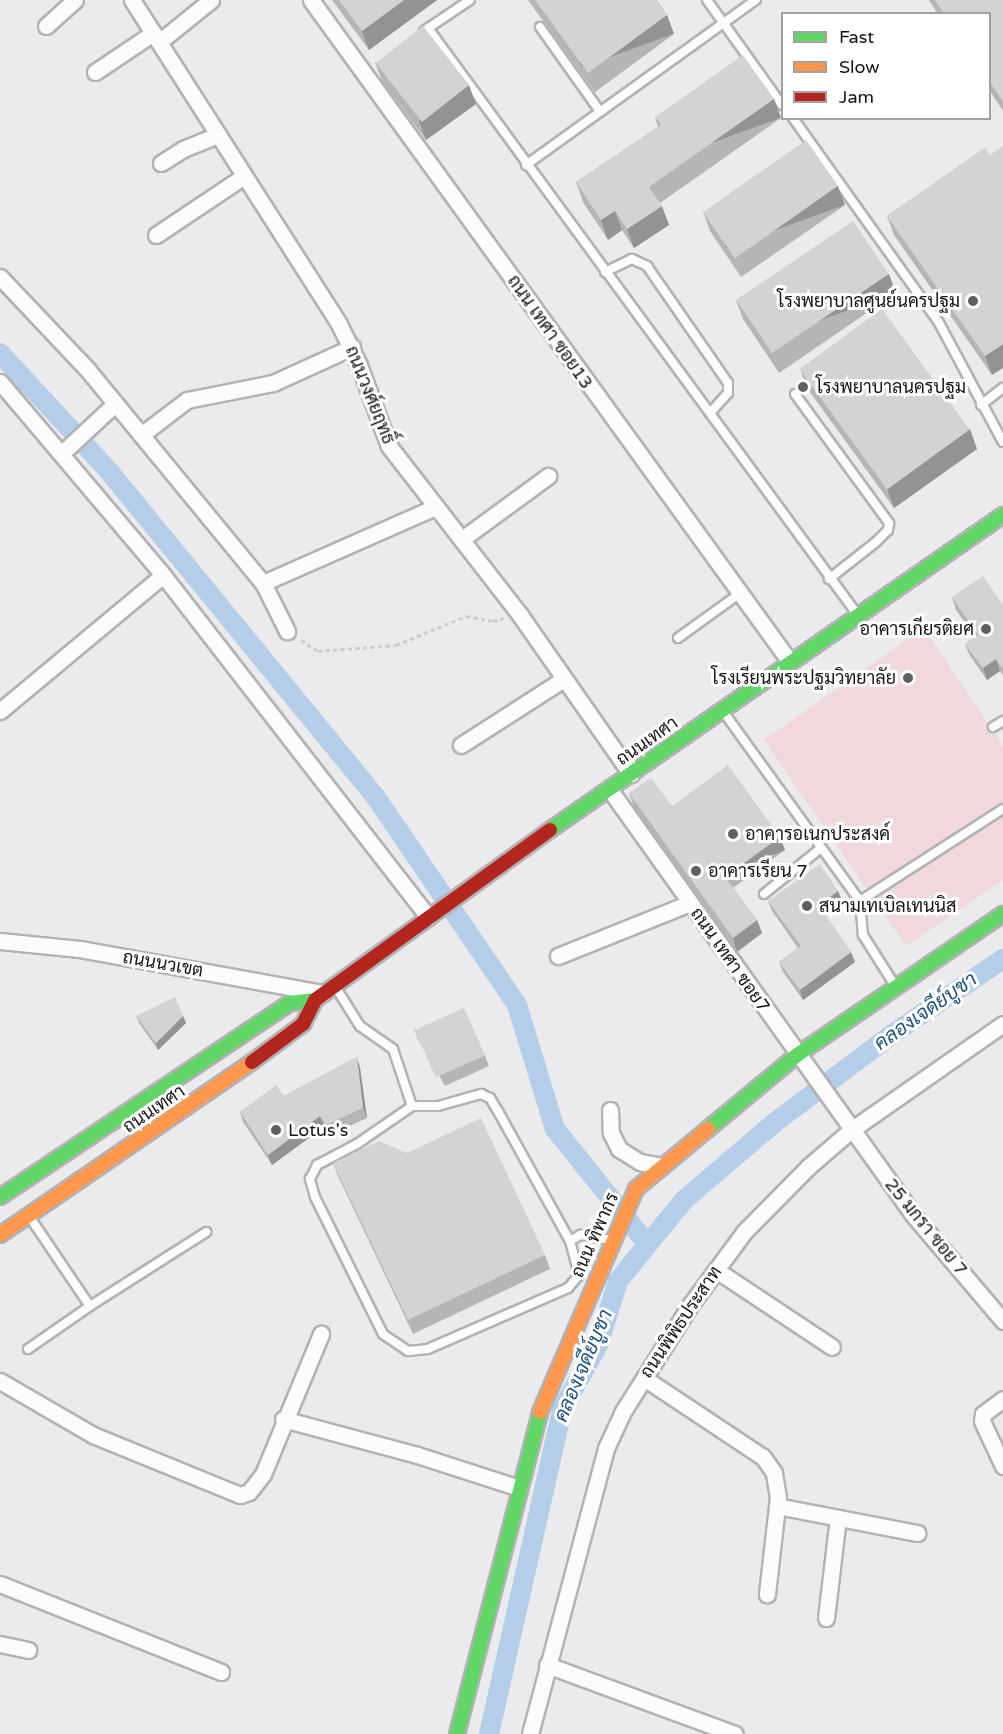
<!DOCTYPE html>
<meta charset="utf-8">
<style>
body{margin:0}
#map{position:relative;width:1003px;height:1734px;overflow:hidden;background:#ebeaec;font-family:"Varela Round",Sarabun,sans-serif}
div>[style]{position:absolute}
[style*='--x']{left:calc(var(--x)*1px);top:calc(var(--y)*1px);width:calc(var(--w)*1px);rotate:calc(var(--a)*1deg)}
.green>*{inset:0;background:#f0d8dd}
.canal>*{height:20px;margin:-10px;padding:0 10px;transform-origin:10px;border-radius:10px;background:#b4cde8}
.path>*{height:3px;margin-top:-1.5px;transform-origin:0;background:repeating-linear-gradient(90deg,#cfcecf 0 4.5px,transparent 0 7.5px)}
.roads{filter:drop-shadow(2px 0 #b3b2b4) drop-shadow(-2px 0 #b3b2b4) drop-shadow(0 2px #b3b2b4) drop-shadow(0 -2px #b3b2b4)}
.lane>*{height:8px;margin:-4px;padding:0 4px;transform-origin:4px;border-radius:4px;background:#fcfcfc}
.street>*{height:15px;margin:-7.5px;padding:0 7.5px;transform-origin:7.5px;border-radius:7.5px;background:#fcfcfc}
.fast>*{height:14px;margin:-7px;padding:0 7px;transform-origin:7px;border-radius:7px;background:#63d668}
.slow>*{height:14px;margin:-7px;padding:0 7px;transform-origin:7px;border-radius:7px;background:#ff974d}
.jam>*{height:14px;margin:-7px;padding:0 7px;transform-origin:7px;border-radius:7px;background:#b3261e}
.wall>*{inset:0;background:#b6b5b6}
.shaded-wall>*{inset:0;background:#949394;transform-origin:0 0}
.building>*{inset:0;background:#d4d2d4;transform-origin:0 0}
.dots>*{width:16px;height:16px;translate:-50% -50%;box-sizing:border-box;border:3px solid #fff;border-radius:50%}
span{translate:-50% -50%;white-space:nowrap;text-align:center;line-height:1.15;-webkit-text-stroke:6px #fff;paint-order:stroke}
.poi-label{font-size:18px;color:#151416}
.right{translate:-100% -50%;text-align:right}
.left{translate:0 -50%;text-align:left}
.street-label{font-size:18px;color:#151416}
.water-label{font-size:20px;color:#1b507f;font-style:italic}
.legend{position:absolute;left:781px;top:12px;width:210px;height:108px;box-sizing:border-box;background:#fff;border:2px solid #a1a1a2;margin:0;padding:8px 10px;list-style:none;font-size:18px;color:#151416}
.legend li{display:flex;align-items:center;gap:12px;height:30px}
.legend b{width:30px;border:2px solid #a1a1a2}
</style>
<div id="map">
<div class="green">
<div style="clip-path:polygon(924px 628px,1003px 746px,1003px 880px,906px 946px,764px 740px)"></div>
</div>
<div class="canal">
<div style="--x:0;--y:353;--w:159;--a:47.3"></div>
<div style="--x:108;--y:470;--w:421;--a:50.7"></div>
<div style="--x:375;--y:796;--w:253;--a:55.8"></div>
<div style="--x:517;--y:1005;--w:130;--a:73"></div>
<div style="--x:555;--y:1129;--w:147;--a:51.3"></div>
<div style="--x:489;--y:1734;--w:333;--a:-77.3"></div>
<div style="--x:562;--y:1409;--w:73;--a:-60.6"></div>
<div style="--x:598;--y:1345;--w:67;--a:-72.6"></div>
<div style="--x:618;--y:1281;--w:104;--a:-50.8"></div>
<div style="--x:684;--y:1200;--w:118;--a:-40.5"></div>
<div style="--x:774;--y:1123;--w:146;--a:-36.9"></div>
<div style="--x:891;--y:1035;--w:135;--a:-34.2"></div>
</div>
<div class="path">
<div style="--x:301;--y:640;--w:20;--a:33"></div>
<div style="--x:318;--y:651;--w:78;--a:-4.4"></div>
<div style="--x:396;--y:645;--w:76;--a:-22.5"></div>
<div style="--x:466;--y:616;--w:27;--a:10"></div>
<div style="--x:493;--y:621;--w:11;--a:-15"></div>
</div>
<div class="roads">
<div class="lane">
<div style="--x:707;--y:0;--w:129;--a:54.5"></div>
<div style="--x:540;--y:27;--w:102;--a:54.6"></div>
<div style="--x:428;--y:28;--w:726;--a:53.79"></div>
<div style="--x:424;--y:31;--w:55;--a:-34"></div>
<div style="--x:793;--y:118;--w:249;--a:54.5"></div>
<div style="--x:938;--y:321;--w:137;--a:61.8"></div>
<div style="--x:526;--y:165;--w:283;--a:-35.7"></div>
<div style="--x:605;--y:272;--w:30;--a:-26"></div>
<div style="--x:632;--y:259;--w:17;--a:25"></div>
<div style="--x:647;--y:266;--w:142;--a:55.3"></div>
<div style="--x:728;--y:383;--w:10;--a:90"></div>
<div style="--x:728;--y:393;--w:27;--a:132"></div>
<div style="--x:795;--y:394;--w:160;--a:53.9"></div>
<div style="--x:889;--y:523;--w:7;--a:98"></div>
<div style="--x:888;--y:530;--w:17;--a:135"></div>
<div style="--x:876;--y:542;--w:60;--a:141.8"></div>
<div style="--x:981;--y:405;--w:28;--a:-38"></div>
<div style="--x:678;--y:638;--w:75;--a:-35.8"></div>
<div style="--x:725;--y:714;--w:231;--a:54.2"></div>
<div style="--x:860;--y:901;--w:34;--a:85"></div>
<div style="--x:863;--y:935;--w:58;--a:57.7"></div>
<div style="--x:993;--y:727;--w:12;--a:-31"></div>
<div style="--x:764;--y:894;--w:73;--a:-38.9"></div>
<div style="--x:860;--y:901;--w:170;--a:-32.8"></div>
<div style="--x:336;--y:988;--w:45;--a:57.7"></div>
<div style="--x:360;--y:1026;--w:40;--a:34.9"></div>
<div style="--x:393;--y:1049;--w:60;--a:71.6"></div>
<div style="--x:31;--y:1219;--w:105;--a:55.9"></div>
<div style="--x:90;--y:1306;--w:138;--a:-32.5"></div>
<div style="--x:570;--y:1241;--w:35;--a:75"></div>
<div style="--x:579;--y:1275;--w:17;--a:130"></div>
<div style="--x:568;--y:1288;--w:153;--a:156.5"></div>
<div style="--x:428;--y:1349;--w:20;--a:174"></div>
<div style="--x:408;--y:1351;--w:30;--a:-146"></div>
<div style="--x:383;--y:1334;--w:153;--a:-116.4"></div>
<div style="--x:315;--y:1197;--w:19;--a:-106"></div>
<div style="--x:310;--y:1179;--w:16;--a:-63"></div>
<div style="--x:317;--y:1165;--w:45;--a:-27.7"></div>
<div style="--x:357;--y:1144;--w:67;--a:-34.6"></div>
<div style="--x:412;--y:1106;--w:26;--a:0"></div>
<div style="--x:438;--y:1106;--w:45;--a:-15.6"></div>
<div style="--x:481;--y:1094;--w:10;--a:24"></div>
<div style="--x:490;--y:1098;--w:17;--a:59"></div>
<div style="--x:499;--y:1113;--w:146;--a:61"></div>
<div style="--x:570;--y:1241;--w:12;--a:-31"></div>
<div style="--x:580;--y:1235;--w:32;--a:9"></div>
<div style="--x:28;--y:1349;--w:75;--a:-34.7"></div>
</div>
<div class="street">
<div style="--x:132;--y:0;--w:384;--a:57.4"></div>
<div style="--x:339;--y:324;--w:46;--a:64"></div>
<div style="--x:359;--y:365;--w:86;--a:69.7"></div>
<div style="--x:389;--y:446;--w:214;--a:52.2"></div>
<div style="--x:520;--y:615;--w:194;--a:55.1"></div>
<div style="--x:311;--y:0;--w:817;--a:54.11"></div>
<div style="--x:46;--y:26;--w:39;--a:-42"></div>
<div style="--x:159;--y:42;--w:67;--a:-38.9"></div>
<div style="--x:95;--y:72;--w:70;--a:-33.9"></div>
<div style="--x:161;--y:163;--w:26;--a:-32"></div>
<div style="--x:183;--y:149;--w:38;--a:-22"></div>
<div style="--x:156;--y:235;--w:106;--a:-33.8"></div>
<div style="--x:0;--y:277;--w:127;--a:46.6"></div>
<div style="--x:87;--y:369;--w:277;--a:50.6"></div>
<div style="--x:263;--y:583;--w:54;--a:63.4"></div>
<div style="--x:0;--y:382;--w:253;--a:49.8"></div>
<div style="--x:163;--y:575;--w:433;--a:52.2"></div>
<div style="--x:141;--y:435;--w:58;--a:-37.3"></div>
<div style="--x:187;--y:400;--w:88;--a:-11.2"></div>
<div style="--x:273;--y:383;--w:87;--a:-24.5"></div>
<div style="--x:62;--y:453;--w:72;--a:-42.8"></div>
<div style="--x:462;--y:539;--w:107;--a:-36.2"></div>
<div style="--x:263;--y:583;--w:188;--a:-23.8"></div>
<div style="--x:0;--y:711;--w:212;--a:-39.8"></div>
<div style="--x:461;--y:745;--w:122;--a:-32.7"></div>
<div style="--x:610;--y:790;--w:523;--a:54.49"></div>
<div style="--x:914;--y:1216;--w:138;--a:49.7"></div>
<div style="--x:0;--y:941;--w:80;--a:5.7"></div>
<div style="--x:80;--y:949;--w:247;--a:10.3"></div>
<div style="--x:558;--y:956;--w:142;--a:-21.9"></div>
<div style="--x:610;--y:1110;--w:23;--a:88"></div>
<div style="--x:611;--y:1133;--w:18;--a:63"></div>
<div style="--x:619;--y:1149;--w:25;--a:32"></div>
<div style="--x:640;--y:1162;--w:22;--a:10"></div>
<div style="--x:716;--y:1270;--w:139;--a:33.6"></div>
<div style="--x:644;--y:1378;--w:143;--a:33.6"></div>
<div style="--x:763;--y:1457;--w:19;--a:55"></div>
<div style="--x:774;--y:1473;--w:24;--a:81"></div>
<div style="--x:778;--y:1497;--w:98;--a:96.5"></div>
<div style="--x:0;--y:1381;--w:108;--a:30.1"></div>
<div style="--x:93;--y:1435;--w:159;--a:22.2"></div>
<div style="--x:240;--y:1495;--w:9;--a:-18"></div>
<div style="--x:249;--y:1492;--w:23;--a:-52"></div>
<div style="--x:263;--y:1474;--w:152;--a:-67.5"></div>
<div style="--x:1003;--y:1399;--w:25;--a:143"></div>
<div style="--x:983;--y:1414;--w:7;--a:98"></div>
<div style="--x:982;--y:1421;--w:50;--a:65"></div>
<div style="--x:283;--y:1419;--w:139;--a:15"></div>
<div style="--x:417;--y:1455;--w:107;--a:17.9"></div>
<div style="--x:777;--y:1506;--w:143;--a:10.9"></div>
<div style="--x:0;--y:1584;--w:238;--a:21.7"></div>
<div style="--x:826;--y:1618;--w:101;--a:-83.2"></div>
<div style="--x:0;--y:1644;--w:29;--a:12"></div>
<div style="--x:547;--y:1665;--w:200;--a:20.2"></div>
<div style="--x:530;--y:1734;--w:296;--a:-75.1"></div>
<div style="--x:606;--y:1448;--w:38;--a:-65"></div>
<div style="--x:622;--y:1413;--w:129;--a:-57.7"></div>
<div style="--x:691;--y:1304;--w:89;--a:-53.6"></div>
<div style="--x:744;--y:1232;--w:91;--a:-45.4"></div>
<div style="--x:808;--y:1167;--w:57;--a:-40.7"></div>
<div style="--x:851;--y:1130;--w:185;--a:-34.9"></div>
</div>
<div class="fast">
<div style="--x:550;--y:830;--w:552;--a:-34.81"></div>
<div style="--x:708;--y:1129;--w:116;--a:-39.7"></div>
<div style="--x:797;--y:1055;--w:250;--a:-34.4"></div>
<div style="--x:0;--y:1197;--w:349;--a:-33.8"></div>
<div style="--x:290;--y:1003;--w:25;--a:-7"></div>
<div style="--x:457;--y:1734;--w:333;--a:-75.5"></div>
</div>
<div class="slow">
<div style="--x:0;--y:1235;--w:306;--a:-34.5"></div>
<div style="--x:540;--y:1412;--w:243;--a:-66.7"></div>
<div style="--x:636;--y:1189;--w:94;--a:-39.8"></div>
</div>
<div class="jam">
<div style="--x:252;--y:1062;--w:64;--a:-36.7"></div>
<div style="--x:303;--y:1024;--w:27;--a:-63"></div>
<div style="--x:315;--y:1000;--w:290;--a:-35.9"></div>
</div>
</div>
<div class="wall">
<div style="clip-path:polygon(332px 0,437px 0,369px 50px)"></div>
<div style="clip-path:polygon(528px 0,657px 0,667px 15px,674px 34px,595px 92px)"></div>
<div style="clip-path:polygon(929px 0,1003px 0,1003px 111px,990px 91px,990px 14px,938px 14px)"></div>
<div style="clip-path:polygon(375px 62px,476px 104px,426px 140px,382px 81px)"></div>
<div style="clip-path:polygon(774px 99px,781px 118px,660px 203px,669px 225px,634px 248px,622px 230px,608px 240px,583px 202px,576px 182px,658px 127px,655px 117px)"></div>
<div style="clip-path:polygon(985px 148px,992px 375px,894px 235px,887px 216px)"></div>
<div style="clip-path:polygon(845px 205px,741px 277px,710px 231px,703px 212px)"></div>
<div style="clip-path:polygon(896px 293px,779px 373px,743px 319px,736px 300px)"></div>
<div style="clip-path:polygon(800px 369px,977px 449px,894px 508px,807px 388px)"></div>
<div style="clip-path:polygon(952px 597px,1003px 605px,1003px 675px,1000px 671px,987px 680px,970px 656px,965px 644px,975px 637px,956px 610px)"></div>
<div style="clip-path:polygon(629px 793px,672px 806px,785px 850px,733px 888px,757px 920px,762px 933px,737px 952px,634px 807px)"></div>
<div style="clip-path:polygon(838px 891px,842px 901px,825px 914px,855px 962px,803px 1000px,783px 972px,779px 962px,798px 948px,772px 911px,768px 901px)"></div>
<div style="clip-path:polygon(136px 1016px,183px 1016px,186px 1023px,158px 1050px,139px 1023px)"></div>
<div style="clip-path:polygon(414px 1029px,485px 1056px,489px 1066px,445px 1086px,418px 1039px)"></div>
<div style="clip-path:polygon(357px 1057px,360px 1068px,367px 1118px,330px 1135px,324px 1127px,272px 1165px,243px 1122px,240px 1112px,284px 1096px)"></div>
<div style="clip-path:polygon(333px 1163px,545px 1255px,550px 1269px,413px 1334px,338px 1176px)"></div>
</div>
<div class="shaded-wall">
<div style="clip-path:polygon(404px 0,437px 0,369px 50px,362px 31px)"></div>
<div style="left:667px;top:15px;width:20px;height:98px;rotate:70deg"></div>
<div style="clip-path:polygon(469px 85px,476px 104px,426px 140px,419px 121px)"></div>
<div style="left:774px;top:99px;width:20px;height:153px;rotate:70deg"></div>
<div style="left:838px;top:186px;width:20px;height:126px;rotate:70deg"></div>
<div style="clip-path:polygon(662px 206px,669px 225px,634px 248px,627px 229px)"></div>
<div style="clip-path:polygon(615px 211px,622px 230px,608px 240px,601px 220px)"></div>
<div style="left:889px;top:274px;width:20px;height:141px;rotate:70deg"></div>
<div style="clip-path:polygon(1003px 344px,1003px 368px,992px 375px,985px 356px)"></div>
<div style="clip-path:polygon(970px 429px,977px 449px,894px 508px,887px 489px)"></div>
<div style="clip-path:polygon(996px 659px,1000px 671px,987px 680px,983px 668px)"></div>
<div style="left:780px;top:837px;width:14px;height:68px;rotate:69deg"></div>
<div style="clip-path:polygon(838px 891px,842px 901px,823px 916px,819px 905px)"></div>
<div style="clip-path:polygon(757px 920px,762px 933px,737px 952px,733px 938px)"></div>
<div style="clip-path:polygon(851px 952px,855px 962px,803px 1000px,800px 990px)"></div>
<div style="clip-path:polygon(183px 1016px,186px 1023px,158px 1050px,156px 1043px)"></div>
<div style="clip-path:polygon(357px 1057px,360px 1068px,367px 1118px,363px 1108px)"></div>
<div style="clip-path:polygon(320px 1116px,324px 1127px,272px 1165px,268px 1155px)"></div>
</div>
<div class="building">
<div style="clip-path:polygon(339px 0,404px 0,362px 31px)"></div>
<div style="clip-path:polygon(535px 0,657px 0,667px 15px,588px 73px)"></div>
<div style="clip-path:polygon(935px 0,1003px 0,1003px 102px,990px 82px,990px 14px,944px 14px)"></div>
<div style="left:423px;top:26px;width:75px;height:60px;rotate:52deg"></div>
<div style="clip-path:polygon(743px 55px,774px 99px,649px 187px,662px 206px,627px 229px,615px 211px,601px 220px,576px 182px,661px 125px,655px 117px)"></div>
<div style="left:806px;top:140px;width:56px;height:126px;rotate:55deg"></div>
<div style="clip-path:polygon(1003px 146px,1003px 344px,985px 356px,887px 216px,985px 148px,990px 155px)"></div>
<div style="left:853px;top:221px;width:64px;height:141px;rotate:56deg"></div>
<div style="left:882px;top:309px;width:149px;height:102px;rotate:54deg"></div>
<div style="clip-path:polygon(983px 576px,1003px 605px,1003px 669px,996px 659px,983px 668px,965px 644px,978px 635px,952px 597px)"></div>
<div style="clip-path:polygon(728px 765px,780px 837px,725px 877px,757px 920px,733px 938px,629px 793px,651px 778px,672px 806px)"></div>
<div style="clip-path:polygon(820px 864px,838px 891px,819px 905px,851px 952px,800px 990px,779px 962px,801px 946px,768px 901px)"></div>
<div style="clip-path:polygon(175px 997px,183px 1016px,156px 1043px,136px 1016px)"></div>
<div style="left:464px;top:1008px;width:52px;height:54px;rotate:66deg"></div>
<div style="clip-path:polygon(357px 1057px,363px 1108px,326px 1125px,320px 1116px,268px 1155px,240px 1112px,276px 1085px,284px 1096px)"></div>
<div style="clip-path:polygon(481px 1118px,545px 1255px,408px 1320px,333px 1163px,379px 1141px,407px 1153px)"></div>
</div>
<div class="dots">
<div style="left:973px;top:301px;background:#605f61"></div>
<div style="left:803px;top:387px;background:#605f61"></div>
<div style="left:986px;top:629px;background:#605f61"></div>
<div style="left:908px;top:678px;background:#605f61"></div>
<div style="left:733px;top:834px;background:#605f61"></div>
<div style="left:696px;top:871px;background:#605f61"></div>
<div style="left:807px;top:906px;background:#605f61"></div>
<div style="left:276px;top:1130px;background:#605f61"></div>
</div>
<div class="poi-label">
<span class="right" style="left:960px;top:301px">โรงพยาบาลศูนย์นครปฐม</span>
<span class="left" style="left:816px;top:387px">โรงพยาบาลนครปฐม</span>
<span class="right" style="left:974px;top:629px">อาคารเกียรติยศ</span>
<span class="right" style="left:896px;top:678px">โรงเรียนพระปฐมวิทยาลัย</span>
<span class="left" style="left:745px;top:834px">อาคารอเนกประสงค์</span>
<span class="left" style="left:708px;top:871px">อาคารเรียน 7</span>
<span class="left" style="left:819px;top:906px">สนามเทเบิลเทนนิส</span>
<span class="left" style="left:288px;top:1130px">Lotus's</span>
</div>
<div class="street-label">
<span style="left:550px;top:332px;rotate:55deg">ถนน เทศา ซอย13</span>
<span style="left:370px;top:395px;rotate:68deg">ถนนวงศ์ยฤทธิ์</span>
<span style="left:647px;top:741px;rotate:-35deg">ถนนเทศา</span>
<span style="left:730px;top:960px;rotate:55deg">ถนน เทศา ซอย7</span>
<span style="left:163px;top:964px;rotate:10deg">ถนนนวเขต</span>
<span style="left:154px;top:1109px;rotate:-34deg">ถนนเทศา</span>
<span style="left:926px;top:1227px;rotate:51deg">25 มกรา ซอย 7</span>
<span style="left:595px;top:1235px;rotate:-66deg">ถนน ทิพากร</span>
<span style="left:681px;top:1322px;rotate:-56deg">ถนนพิพิธประสาท</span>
</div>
<div class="water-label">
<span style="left:926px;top:1012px;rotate:-35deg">คลองเจดีย์บูชา</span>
<span style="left:584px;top:1366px;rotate:-67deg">คลองเจดีย์บูชา</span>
</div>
<ul class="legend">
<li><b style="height:8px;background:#63d668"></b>Fast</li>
<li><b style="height:8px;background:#ff974d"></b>Slow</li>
<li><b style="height:8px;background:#b3261e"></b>Jam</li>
</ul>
</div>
